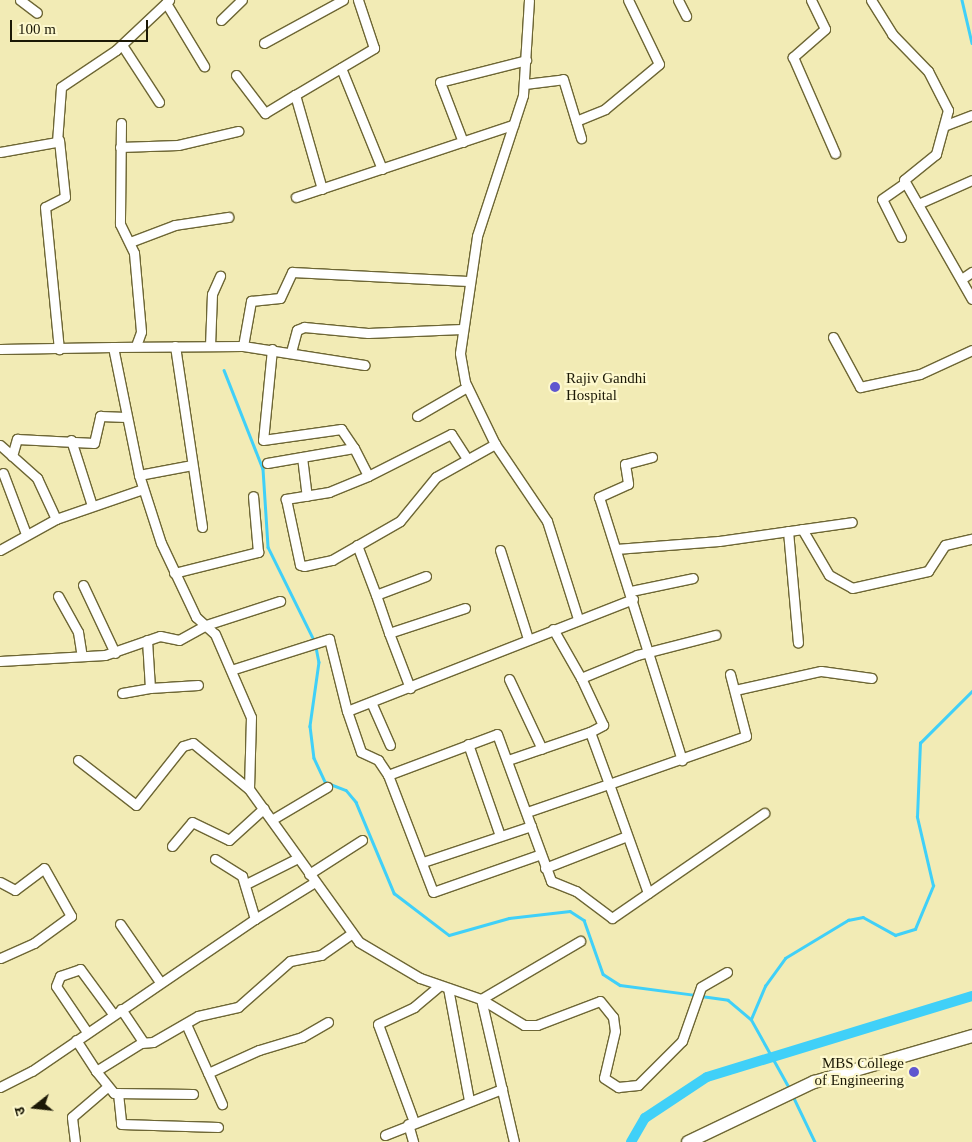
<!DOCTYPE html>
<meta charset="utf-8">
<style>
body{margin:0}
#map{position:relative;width:972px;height:1142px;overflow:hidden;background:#f2ebb5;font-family:"Times New Roman","Noto Sans Devanagari",serif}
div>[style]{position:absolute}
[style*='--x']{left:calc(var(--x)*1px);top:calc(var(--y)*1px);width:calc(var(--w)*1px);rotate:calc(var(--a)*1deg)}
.stream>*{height:2.5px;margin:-1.25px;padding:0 1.25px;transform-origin:1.25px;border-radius:1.25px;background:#40d0f8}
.canal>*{height:10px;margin:-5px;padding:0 5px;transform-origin:5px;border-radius:5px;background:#40d0f8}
.roads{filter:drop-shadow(1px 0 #6d6634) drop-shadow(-1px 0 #6d6634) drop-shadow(0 1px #6d6634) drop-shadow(0 -1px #6d6634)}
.street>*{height:9px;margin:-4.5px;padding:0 4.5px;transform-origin:4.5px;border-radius:4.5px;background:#fff}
.secondary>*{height:12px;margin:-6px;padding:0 6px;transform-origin:6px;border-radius:6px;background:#fff}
.dots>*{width:14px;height:14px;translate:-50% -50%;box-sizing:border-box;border:2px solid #fdf8cd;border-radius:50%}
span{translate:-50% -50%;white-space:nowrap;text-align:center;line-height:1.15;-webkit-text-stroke:4.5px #fdf8cd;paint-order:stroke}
.poi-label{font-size:15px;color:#1b1805}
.left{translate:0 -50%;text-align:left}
.right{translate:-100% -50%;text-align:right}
.north{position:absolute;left:10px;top:1082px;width:50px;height:50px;-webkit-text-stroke:4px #fdf8cd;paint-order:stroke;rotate:254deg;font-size:14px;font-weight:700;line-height:20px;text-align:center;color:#1b1805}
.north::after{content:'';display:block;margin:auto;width:18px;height:22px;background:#1b1805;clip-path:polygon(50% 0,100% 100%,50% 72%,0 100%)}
.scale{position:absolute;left:10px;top:20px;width:138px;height:22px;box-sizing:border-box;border:2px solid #1b1805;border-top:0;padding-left:6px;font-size:15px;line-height:18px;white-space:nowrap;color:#1b1805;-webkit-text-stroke:4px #fdf8cd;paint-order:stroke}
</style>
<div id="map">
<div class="stream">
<div style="--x:962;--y:0;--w:44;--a:76.9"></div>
<div style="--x:224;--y:370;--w:106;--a:68.5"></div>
<div style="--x:263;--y:469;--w:78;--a:86.3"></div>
<div style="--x:268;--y:547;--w:106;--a:63.7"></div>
<div style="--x:315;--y:642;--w:20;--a:79"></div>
<div style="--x:319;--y:662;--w:65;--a:98"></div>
<div style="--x:310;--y:726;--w:32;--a:83"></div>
<div style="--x:314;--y:758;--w:26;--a:65"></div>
<div style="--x:325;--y:782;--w:22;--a:21"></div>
<div style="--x:346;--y:790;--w:16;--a:50"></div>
<div style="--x:356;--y:802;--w:99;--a:67.3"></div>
<div style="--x:394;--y:893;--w:69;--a:37.4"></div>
<div style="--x:449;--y:935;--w:62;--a:-15.8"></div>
<div style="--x:509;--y:918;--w:61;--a:-6.5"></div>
<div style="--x:570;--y:911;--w:17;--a:33"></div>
<div style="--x:584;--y:920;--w:57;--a:70.6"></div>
<div style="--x:603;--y:974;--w:20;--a:33"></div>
<div style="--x:620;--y:985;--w:77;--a:7.5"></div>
<div style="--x:701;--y:996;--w:27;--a:8"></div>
<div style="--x:728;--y:1000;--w:30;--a:40"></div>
<div style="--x:751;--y:1019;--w:80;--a:60.9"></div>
<div style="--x:751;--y:1019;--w:36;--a:-67"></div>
<div style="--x:765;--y:986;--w:34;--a:-54"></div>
<div style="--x:785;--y:958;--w:74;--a:-31.1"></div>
<div style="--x:848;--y:920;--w:15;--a:-11"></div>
<div style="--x:863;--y:917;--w:37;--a:29"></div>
<div style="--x:895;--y:935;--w:21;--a:-17"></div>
<div style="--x:915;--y:929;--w:47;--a:-67.3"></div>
<div style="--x:933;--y:886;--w:71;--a:-103.1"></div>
<div style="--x:917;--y:817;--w:74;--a:-87.7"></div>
<div style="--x:920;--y:743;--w:74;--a:-45"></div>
<div style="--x:793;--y:1096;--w:51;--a:64.4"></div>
</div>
<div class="canal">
<div style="--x:631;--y:1142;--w:28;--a:-60"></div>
<div style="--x:645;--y:1118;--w:74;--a:-33.5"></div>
<div style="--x:707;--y:1077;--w:277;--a:-17"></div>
</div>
<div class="roads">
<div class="street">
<div style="--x:20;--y:0;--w:21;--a:37"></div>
<div style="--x:678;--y:0;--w:18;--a:63"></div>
<div style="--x:811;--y:0;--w:32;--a:64"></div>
<div style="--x:825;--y:29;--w:43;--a:138.8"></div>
<div style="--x:793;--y:57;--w:105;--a:66.4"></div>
<div style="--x:871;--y:0;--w:40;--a:58"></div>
<div style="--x:892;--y:34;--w:52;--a:45.8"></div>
<div style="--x:928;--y:71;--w:44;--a:62.9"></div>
<div style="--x:948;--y:110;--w:46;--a:105.3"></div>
<div style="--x:936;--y:154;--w:41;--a:140.9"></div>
<div style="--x:904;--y:180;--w:137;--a:60.3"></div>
<div style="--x:166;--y:3;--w:74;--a:58.9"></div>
<div style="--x:221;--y:20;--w:29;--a:-44"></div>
<div style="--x:264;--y:43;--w:90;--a:-28.6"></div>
<div style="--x:122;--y:45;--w:68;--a:57"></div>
<div style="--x:341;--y:68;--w:109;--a:67.9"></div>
<div style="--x:236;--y:75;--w:48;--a:52.7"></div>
<div style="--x:265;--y:113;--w:35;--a:-31"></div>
<div style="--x:525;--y:84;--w:38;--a:-7"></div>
<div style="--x:563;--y:79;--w:62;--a:73"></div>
<div style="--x:576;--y:121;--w:31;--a:-22"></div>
<div style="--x:605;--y:109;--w:70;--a:-39.8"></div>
<div style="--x:659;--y:64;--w:71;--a:-115.8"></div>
<div style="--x:121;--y:123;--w:101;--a:90.6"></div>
<div style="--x:120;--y:224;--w:32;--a:64"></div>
<div style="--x:134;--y:253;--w:79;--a:84.9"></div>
<div style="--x:141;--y:332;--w:15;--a:110"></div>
<div style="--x:946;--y:125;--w:28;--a:-21"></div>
<div style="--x:59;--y:140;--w:57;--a:84"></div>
<div style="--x:65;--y:197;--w:22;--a:153"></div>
<div style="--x:45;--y:207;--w:143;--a:84.4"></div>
<div style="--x:463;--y:142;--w:64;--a:-111"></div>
<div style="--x:440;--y:82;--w:89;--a:-14.3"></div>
<div style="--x:120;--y:147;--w:58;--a:-2"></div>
<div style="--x:178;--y:145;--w:62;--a:-13.1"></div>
<div style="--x:0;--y:152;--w:58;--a:-10"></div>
<div style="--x:57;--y:142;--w:55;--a:-85.8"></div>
<div style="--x:61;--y:87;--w:66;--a:-33.9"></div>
<div style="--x:116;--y:50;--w:73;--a:-43.3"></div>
<div style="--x:322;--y:189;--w:98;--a:-106"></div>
<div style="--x:295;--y:95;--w:92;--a:-30.7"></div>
<div style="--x:374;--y:48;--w:51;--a:-108.4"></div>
<div style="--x:296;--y:197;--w:229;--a:-18.4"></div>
<div style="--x:918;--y:204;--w:59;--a:-24"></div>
<div style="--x:901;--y:237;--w:42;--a:-116.6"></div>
<div style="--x:882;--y:199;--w:28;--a:-35"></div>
<div style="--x:130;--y:242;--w:48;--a:-20.7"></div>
<div style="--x:175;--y:225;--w:54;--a:-8.6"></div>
<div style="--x:963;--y:278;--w:11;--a:-34"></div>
<div style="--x:833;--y:337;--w:57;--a:61.6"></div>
<div style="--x:860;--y:387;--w:61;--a:-12.2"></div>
<div style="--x:920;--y:374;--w:57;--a:-24.8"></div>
<div style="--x:175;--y:346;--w:183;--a:81.5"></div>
<div style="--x:210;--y:346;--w:52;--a:-87.8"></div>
<div style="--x:212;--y:294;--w:20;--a:-66"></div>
<div style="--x:243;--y:346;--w:123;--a:8.9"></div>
<div style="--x:113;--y:347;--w:130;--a:-0.4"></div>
<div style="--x:243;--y:346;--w:46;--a:-79.9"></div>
<div style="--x:251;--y:301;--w:29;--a:-6"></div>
<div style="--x:280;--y:298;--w:29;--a:-65"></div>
<div style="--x:292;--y:272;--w:176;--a:2.9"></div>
<div style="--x:0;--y:349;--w:113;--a:-1"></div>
<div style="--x:113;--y:347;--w:131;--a:78.5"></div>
<div style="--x:139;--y:475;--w:71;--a:72.1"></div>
<div style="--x:161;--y:543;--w:82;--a:64.7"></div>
<div style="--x:196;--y:617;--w:25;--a:42"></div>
<div style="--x:215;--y:634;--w:90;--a:66.6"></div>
<div style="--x:251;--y:717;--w:72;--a:91.6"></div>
<div style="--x:272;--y:349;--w:91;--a:95.6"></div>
<div style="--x:263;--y:440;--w:79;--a:-8"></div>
<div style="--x:341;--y:429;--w:23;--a:56"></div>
<div style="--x:291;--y:352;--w:23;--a:-75"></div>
<div style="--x:297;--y:330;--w:8;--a:-23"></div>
<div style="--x:304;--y:327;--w:64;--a:5.4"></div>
<div style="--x:368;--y:333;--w:94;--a:-2.4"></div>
<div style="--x:417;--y:416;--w:58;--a:-30.1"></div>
<div style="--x:71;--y:440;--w:69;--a:72.3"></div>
<div style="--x:495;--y:444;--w:93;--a:56"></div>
<div style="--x:547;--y:521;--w:103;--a:72.4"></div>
<div style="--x:0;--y:445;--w:50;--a:41.7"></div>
<div style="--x:37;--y:478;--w:45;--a:65.1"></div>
<div style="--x:12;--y:456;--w:18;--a:-74"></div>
<div style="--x:17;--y:439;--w:77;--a:3"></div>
<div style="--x:94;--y:443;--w:28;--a:-77"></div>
<div style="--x:100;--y:416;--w:26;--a:2"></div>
<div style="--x:302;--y:457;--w:39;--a:83"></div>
<div style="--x:652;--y:457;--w:28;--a:165"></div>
<div style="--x:625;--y:464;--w:20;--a:81"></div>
<div style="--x:628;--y:484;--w:32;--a:156"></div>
<div style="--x:599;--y:497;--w:276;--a:72.5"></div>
<div style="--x:267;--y:463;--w:88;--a:-9.8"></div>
<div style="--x:354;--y:448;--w:31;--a:63"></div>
<div style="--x:368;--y:476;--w:42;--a:157.7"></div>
<div style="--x:329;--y:492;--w:44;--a:170.8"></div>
<div style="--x:286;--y:499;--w:67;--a:78"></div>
<div style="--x:300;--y:565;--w:4;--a:14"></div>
<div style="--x:304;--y:566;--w:29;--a:-12"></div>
<div style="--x:332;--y:560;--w:78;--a:-29.8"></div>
<div style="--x:400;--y:521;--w:57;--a:-50.7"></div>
<div style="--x:436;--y:477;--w:68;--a:-29.2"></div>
<div style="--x:495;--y:444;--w:69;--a:-115.8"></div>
<div style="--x:465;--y:382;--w:29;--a:-100"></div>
<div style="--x:460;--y:353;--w:118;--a:-81.7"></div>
<div style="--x:477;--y:236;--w:148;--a:-71.9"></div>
<div style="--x:523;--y:95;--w:95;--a:-86.4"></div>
<div style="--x:3;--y:473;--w:65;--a:69.3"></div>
<div style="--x:139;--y:475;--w:54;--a:-10.7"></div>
<div style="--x:368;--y:476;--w:93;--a:-26.8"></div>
<div style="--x:451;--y:434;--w:30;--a:57"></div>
<div style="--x:802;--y:529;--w:53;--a:59.6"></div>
<div style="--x:829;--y:575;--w:26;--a:29"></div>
<div style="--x:852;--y:588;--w:78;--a:-12.6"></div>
<div style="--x:928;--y:571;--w:31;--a:-57"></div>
<div style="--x:945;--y:545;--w:28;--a:-13"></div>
<div style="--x:788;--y:531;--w:112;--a:84.9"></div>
<div style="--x:357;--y:545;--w:53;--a:69.2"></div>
<div style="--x:616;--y:549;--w:103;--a:-4.4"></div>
<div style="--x:719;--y:541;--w:134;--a:-8.1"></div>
<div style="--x:0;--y:550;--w:64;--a:-29"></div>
<div style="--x:56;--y:519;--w:92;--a:-19"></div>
<div style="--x:500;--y:550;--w:93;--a:72.5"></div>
<div style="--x:174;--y:573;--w:87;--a:-14"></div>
<div style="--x:258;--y:552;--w:56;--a:-95.1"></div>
<div style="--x:426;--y:576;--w:53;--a:159.2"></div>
<div style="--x:376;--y:595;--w:40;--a:71.1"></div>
<div style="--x:389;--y:633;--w:80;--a:-18.2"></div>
<div style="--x:83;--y:585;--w:75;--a:64.8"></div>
<div style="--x:631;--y:591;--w:63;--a:-11.8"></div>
<div style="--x:58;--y:596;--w:41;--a:60.9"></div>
<div style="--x:78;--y:632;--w:24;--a:81"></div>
<div style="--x:633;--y:599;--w:307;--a:158.6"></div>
<div style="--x:347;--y:711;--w:43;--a:71.1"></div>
<div style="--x:361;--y:752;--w:19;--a:25"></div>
<div style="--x:378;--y:760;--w:18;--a:56"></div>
<div style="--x:388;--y:775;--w:116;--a:-20.6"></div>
<div style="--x:497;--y:734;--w:157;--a:69.8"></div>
<div style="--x:551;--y:881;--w:27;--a:22"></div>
<div style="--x:576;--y:891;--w:45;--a:36.9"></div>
<div style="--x:612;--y:918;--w:185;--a:-34.6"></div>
<div style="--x:553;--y:629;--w:56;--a:60.3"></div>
<div style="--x:389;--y:633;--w:59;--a:69.1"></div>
<div style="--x:0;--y:661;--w:105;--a:-3.3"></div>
<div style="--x:105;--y:655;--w:58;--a:-19.1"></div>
<div style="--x:160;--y:636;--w:19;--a:12"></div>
<div style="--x:179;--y:640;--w:31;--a:-29"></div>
<div style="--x:206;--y:625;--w:78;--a:-18"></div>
<div style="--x:231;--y:670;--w:103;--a:-17.6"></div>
<div style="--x:329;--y:639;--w:74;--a:76"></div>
<div style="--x:509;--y:679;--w:77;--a:64.8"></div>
<div style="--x:150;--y:688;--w:48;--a:-3.6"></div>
<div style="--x:735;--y:690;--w:88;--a:-12.5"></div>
<div style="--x:821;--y:671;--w:51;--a:7.8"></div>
<div style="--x:122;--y:693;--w:28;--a:-10"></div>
<div style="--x:150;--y:688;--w:48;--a:-93.6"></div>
<div style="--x:371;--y:702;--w:47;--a:66.2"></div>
<div style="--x:468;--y:744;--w:97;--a:70.8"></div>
<div style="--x:78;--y:760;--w:73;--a:37.8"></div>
<div style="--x:136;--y:805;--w:75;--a:-51.5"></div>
<div style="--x:183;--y:746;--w:10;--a:-17"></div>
<div style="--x:193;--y:743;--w:72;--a:39.4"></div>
<div style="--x:249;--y:789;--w:188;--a:54.3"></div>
<div style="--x:359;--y:942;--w:71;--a:30.5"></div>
<div style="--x:420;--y:978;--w:65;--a:19"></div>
<div style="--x:481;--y:999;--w:50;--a:31.2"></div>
<div style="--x:524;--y:1025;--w:13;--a:0"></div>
<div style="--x:537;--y:1025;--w:67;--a:-20.9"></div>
<div style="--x:600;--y:1001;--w:21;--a:51"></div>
<div style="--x:613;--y:1017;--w:14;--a:82"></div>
<div style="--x:615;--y:1031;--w:48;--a:103.2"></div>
<div style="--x:604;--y:1078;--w:17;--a:33"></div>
<div style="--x:618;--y:1087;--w:20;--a:-6"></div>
<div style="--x:638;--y:1085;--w:62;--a:-45"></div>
<div style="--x:682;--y:1041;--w:57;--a:-70.6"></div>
<div style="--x:701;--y:987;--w:30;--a:-30"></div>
<div style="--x:508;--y:760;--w:87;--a:-18.9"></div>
<div style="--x:388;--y:775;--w:125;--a:69"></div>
<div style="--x:433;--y:892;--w:114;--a:-19.4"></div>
<div style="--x:527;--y:812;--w:87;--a:-18.9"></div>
<div style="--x:609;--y:784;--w:55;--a:-110.1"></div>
<div style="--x:590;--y:732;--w:15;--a:-28"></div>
<div style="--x:603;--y:725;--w:52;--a:-115.1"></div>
<div style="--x:581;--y:678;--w:61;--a:-22.3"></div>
<div style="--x:637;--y:655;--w:81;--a:-14.4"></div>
<div style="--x:273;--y:819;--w:63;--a:-30.7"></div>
<div style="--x:172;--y:846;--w:31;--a:-50"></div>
<div style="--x:192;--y:822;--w:41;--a:25.9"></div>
<div style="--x:229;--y:840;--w:47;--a:-42.4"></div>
<div style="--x:215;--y:859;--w:32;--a:32"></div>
<div style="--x:242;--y:876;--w:45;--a:73.2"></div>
<div style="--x:255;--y:919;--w:70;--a:-31.7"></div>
<div style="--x:423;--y:862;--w:114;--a:-18.4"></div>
<div style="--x:545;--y:868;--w:88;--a:-21.3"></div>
<div style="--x:309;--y:874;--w:63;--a:-32.7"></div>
<div style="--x:0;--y:882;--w:17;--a:28"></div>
<div style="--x:15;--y:890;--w:36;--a:-37"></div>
<div style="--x:44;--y:868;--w:55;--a:60.6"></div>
<div style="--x:71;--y:916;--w:46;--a:143.9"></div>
<div style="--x:34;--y:943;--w:37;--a:156"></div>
<div style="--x:246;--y:884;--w:58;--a:-26.6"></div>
<div style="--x:648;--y:893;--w:116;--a:-109.7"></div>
<div style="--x:609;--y:784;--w:145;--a:-19.3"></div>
<div style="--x:746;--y:736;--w:64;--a:-104.5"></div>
<div style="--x:120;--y:924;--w:70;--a:55.4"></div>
<div style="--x:448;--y:988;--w:114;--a:79.4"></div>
<div style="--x:121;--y:1009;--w:40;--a:56"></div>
<div style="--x:186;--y:1024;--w:88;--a:65.8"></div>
<div style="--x:87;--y:1032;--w:55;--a:-124"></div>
<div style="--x:56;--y:986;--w:11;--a:-68"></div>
<div style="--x:60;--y:976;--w:21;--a:-19"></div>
<div style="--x:80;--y:969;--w:56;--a:53.7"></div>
<div style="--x:76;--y:1040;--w:37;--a:57"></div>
<div style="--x:96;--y:1071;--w:53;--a:-31.9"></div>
<div style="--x:141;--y:1043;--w:12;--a:-5"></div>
<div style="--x:153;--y:1042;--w:52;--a:-30"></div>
<div style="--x:198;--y:1016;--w:41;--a:-12.7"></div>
<div style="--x:238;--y:1007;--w:69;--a:-41.5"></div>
<div style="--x:290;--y:961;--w:32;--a:-11"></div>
<div style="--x:321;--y:955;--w:37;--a:-35"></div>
<div style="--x:96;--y:1071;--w:28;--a:51"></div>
<div style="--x:114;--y:1093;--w:79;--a:0.7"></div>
<div style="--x:208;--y:1073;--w:56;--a:-24.3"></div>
<div style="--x:259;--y:1050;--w:45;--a:-16.8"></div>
<div style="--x:302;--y:1037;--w:30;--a:-30"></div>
<div style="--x:0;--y:1087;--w:36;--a:-27"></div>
<div style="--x:32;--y:1071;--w:270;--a:-34.3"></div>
<div style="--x:118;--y:1093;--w:31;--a:84"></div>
<div style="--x:121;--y:1124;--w:97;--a:1.8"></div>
<div style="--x:414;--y:1122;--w:104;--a:-110.2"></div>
<div style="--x:378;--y:1024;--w:40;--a:-25"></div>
<div style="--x:414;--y:1007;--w:33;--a:-40"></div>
<div style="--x:408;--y:1124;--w:19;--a:74"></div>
<div style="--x:385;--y:1135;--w:126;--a:-21.5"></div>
<div style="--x:75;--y:1142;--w:25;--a:-97"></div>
<div style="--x:72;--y:1117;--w:46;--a:-40.6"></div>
<div style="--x:514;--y:1142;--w:147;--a:-103"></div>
<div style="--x:481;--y:999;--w:115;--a:-30.4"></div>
</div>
<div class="secondary">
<div style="--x:688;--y:1142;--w:140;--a:-25.5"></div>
<div style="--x:814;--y:1082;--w:165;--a:-16.2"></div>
</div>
</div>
<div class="dots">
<div style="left:555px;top:387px;background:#5f57cf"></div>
<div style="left:914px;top:1072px;background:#5f57cf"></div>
</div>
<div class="poi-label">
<span class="left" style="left:566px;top:387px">Rajiv Gandhi<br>Hospital</span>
<span class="right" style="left:904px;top:1072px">MBS College<br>of Engineering</span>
</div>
<div class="north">उ</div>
<div class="scale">100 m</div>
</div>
